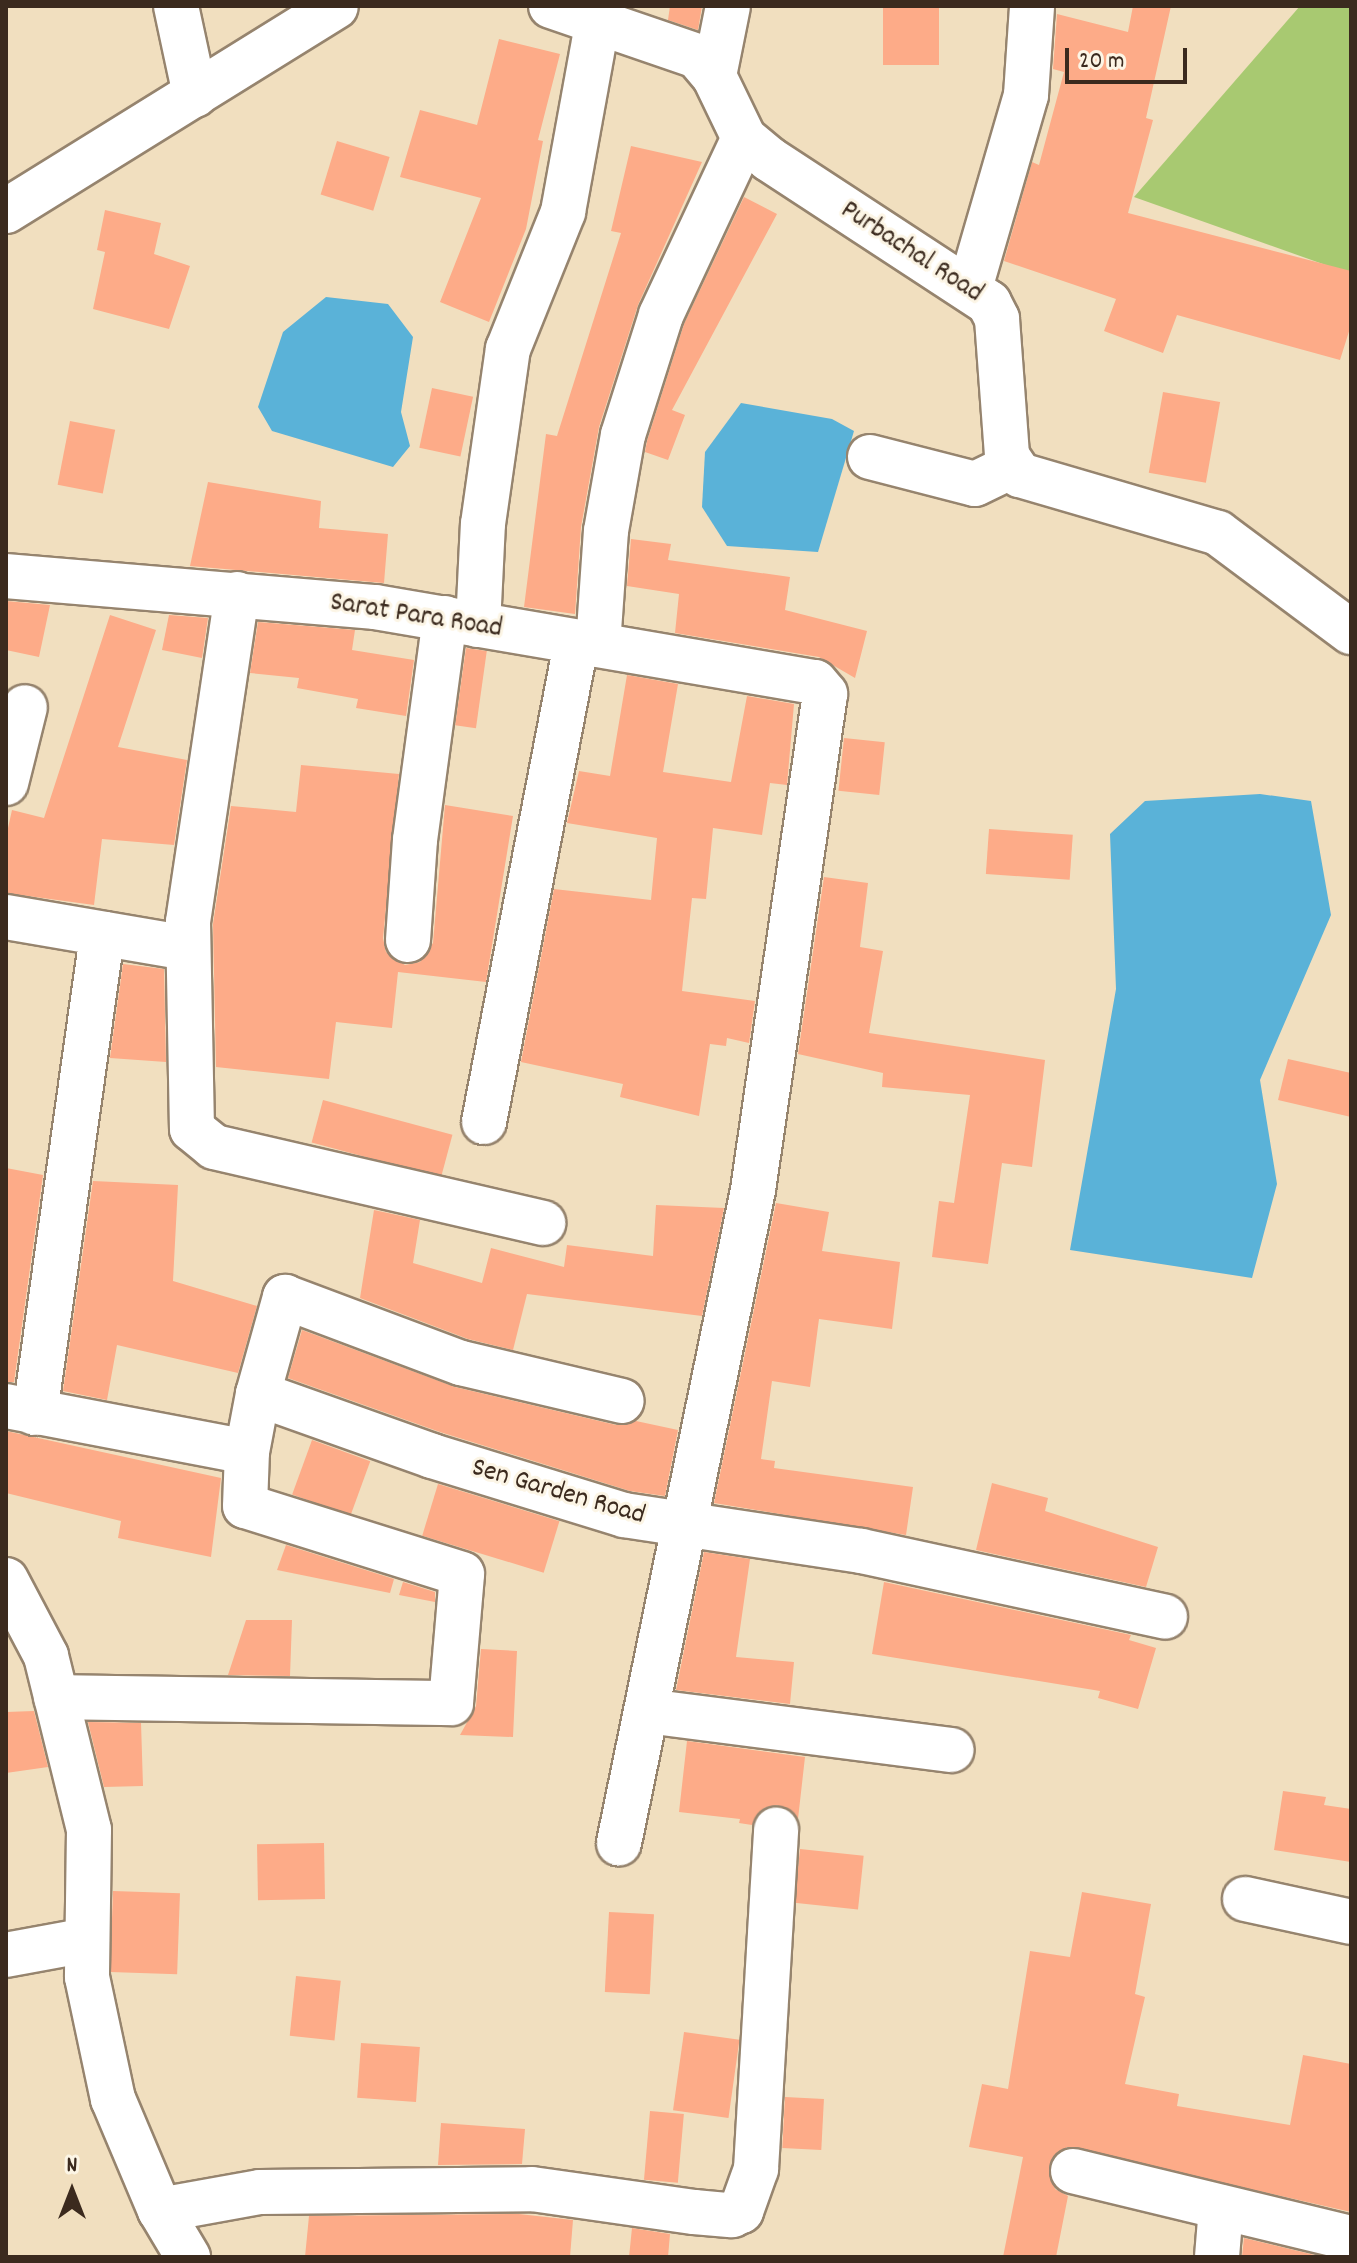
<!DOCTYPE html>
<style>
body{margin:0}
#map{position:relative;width:1357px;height:2263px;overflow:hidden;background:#f1dfbf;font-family:Dekko,sans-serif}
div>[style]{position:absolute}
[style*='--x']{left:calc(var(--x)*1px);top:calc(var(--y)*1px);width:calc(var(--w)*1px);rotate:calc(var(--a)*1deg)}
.green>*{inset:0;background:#a8c971}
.water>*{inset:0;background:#5ab2d8}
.building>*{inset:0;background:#fdab88;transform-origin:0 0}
.roads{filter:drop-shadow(2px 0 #96846e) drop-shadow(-2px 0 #96846e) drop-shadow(0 2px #96846e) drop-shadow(0 -2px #96846e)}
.minor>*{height:44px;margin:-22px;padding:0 22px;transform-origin:22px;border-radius:22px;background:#fff}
span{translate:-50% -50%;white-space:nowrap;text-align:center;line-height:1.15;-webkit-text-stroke:6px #fcf5e5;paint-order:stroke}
.street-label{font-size:28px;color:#3b2a1e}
.frame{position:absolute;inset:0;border:8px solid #3b2a1e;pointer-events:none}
.north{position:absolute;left:32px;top:2151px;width:80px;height:80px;-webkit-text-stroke:6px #fcf5e5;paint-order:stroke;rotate:0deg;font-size:22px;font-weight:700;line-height:32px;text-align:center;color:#3b2a1e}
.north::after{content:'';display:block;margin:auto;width:28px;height:36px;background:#3b2a1e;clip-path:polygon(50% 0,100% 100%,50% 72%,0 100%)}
.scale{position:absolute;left:1065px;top:48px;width:122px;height:36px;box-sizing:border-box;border:4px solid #3b2a1e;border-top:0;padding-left:10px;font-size:24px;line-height:28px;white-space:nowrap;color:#3b2a1e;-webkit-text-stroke:6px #fcf5e5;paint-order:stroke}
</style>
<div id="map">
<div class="green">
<div style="clip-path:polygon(1300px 6px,1351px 6px,1351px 274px,1134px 197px)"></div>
</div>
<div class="water">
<div style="clip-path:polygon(326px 297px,388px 304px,413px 337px,401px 412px,410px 446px,393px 467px,272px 431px,258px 407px,283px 332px)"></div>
<div style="clip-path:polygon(741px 403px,832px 419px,854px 431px,818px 552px,727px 546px,702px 507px,705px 452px)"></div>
<div style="clip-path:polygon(1260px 794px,1311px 801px,1331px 915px,1260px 1080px,1277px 1184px,1252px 1278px,1070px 1250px,1116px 989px,1110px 834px,1145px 801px)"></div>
</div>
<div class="building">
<div style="clip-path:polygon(670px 6px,702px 6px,698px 30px,668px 20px)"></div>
<div style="left:883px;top:6px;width:56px;height:59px"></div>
<div style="clip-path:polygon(1133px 6px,1171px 6px,1146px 118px,1153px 120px,1128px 213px,1351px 271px,1351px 325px,1340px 360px,1177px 315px,1163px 353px,1104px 331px,1116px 299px,1004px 261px,1032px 162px,1039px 165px,1064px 72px,1053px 69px,1057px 14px,1128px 32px)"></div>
<div style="clip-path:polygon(499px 39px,560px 54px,538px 140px,543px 141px,526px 229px,489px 322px,440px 302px,481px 198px,400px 177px,420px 110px,477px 125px)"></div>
<div style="left:337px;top:141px;width:55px;height:56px;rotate:17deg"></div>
<div style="clip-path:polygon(631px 146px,702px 162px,638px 305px,599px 427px,581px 527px,575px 614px,524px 607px,546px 434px,557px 436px,621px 233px,611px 231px)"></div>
<div style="clip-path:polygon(744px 197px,777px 214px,672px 410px,685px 415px,668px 460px,645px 452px,647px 441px,684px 324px)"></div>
<div style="clip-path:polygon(105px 210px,161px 223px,154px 254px,190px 266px,169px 329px,93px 309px,105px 252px,97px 250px)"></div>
<div style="left:432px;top:388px;width:42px;height:61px;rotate:12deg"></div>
<div style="left:1163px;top:392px;width:58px;height:82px;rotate:10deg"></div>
<div style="left:70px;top:421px;width:46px;height:65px;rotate:11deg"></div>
<div style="clip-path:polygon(208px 482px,321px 501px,319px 528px,388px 534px,384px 583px,190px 566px)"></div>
<div style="clip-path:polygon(631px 539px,671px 544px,668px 560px,790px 577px,785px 610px,867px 631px,855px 678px,819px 657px,675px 633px,679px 594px,627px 586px)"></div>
<div style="clip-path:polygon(6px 601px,50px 605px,39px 657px,6px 650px)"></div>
<div style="clip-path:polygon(110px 615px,156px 630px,118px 747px,187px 760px,174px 845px,102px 839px,94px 905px,6px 893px,6px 837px,12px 810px,44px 818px)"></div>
<div style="clip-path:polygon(169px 615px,208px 618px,202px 658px,162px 650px)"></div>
<div style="clip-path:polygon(258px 622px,355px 630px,352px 650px,414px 660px,406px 716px,356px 708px,358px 699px,297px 688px,299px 678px,250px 673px)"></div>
<div style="left:466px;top:648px;width:21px;height:78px;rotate:8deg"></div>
<div style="clip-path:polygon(627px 675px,678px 684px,663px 772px,731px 782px,747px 696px,794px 704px,787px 785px,770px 783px,762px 835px,713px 828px,706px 899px,692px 898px,682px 991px,755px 1001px,749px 1043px,727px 1038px,726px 1046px,710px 1044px,699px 1116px,620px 1097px,623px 1084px,521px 1062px,554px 889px,651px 900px,657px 838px,567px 823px,579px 771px,610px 776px)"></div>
<div style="left:844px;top:738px;width:41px;height:53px;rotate:6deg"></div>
<div style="clip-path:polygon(301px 765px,399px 774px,383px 938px,386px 952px,405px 965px,420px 962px,433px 943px,445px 805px,513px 816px,486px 982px,398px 972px,392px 1028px,336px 1022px,329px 1079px,216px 1067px,213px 924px,231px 806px,296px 812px)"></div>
<div style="left:989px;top:829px;width:84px;height:45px;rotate:4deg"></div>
<div style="clip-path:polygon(824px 877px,868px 883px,860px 947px,883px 951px,869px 1033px,1045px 1060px,1032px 1167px,1002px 1163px,988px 1264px,932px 1257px,939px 1201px,954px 1203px,970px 1095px,882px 1087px,883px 1073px,798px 1054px)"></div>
<div style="clip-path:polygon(123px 964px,164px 969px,166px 1062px,110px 1058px)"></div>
<div style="clip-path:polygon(1288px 1059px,1351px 1073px,1351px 1117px,1278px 1100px)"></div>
<div style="left:323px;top:1100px;width:134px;height:44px;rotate:15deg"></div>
<div style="clip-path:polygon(6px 1168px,43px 1175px,14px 1382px,6px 1382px)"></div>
<div style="clip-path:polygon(93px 1181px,178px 1185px,173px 1281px,257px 1306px,238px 1373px,117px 1345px,107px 1400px,63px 1391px)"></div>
<div style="clip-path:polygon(776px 1203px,829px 1212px,822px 1251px,900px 1262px,892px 1329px,819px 1319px,810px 1387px,772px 1381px,761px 1459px,775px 1461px,774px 1468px,913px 1487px,906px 1535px,714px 1503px)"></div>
<div style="clip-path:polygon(656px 1205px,724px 1208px,702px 1316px,527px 1294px,513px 1350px,468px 1339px,360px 1298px,374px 1210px,420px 1220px,413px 1263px,482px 1283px,491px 1248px,564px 1267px,567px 1245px,653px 1256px)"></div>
<div style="clip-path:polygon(302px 1330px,455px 1387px,616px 1425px,636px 1421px,678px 1430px,665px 1496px,630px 1491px,440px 1432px,288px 1378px)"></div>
<div style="clip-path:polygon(6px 1431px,221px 1478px,211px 1557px,118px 1538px,121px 1521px,6px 1493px)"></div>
<div style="left:312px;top:1440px;width:62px;height:58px;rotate:20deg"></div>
<div style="clip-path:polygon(992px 1483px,1048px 1498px,1045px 1511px,1158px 1547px,1146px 1587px,976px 1550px)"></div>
<div style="left:438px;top:1484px;width:127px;height:54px;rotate:17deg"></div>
<div style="clip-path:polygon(286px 1545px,394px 1579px,390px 1593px,277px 1570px)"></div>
<div style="clip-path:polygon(704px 1552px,750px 1559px,736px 1657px,794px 1662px,790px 1704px,676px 1690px)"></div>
<div style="clip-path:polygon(403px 1582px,435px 1592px,435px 1602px,399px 1595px)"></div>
<div style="clip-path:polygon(884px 1582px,1131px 1635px,1129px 1640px,1156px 1648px,1138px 1709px,1098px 1698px,1100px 1691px,872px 1654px)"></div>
<div style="clip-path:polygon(246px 1620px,292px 1620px,290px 1676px,228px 1675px)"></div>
<div style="clip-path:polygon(481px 1649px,517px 1651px,513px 1737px,460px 1735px,476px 1706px)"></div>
<div style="clip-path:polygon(34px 1711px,48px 1767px,6px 1773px,6px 1712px)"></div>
<div style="clip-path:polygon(88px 1722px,141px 1723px,143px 1786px,104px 1787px)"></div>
<div style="clip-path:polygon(687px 1741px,805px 1757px,798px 1819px,777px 1805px,764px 1808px,752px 1825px,739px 1823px,740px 1819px,679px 1812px)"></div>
<div style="clip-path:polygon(1283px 1791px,1326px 1797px,1324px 1805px,1351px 1809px,1351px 1862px,1274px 1850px)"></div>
<div style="left:324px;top:1843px;width:56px;height:67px;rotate:89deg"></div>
<div style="left:800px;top:1849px;width:64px;height:54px;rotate:6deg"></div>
<div style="left:113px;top:1891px;width:67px;height:81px;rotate:2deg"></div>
<div style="clip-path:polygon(1082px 1892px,1151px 1904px,1135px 1994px,1145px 1997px,1125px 2084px,1179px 2094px,1177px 2106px,1290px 2125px,1303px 2055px,1351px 2064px,1351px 2212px,1067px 2147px,1049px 2166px,1055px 2189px,1068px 2196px,1056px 2257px,1003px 2257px,1023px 2157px,969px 2147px,982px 2084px,1008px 2089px,1030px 1951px,1070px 1957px)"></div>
<div style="left:609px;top:1912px;width:45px;height:80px;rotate:3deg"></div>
<div style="left:296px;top:1976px;width:45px;height:60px;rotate:6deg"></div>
<div style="left:684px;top:2032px;width:56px;height:79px;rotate:8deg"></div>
<div style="left:361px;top:2043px;width:59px;height:55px;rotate:4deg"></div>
<div style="left:785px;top:2097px;width:39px;height:51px;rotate:3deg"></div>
<div style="left:650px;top:2111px;width:34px;height:69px;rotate:5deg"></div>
<div style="clip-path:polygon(441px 2123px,525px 2129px,522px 2164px,438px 2165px)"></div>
<div style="clip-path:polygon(519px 2214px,573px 2220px,570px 2257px,305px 2257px,309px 2216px)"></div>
<div style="clip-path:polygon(632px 2228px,670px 2234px,668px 2257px,629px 2257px)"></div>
<div style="clip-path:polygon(1244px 2238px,1323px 2257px,1242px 2257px)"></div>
</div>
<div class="roads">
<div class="minor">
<div style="--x:176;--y:6;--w:91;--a:77.9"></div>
<div style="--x:551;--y:6;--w:154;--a:18.9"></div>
<div style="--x:697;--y:56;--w:26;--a:50"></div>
<div style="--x:714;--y:76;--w:69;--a:64.2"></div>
<div style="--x:744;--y:138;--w:33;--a:40"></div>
<div style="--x:769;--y:159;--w:263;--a:33.2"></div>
<div style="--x:989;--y:303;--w:18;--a:63"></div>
<div style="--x:997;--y:319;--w:137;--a:85.8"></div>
<div style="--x:1007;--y:456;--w:23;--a:56"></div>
<div style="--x:1020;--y:475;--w:206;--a:16.3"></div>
<div style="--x:1218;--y:533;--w:166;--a:36.7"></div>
<div style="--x:714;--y:76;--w:71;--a:-78.7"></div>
<div style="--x:6;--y:211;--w:388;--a:-31.8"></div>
<div style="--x:970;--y:288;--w:201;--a:-73.8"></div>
<div style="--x:1026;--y:95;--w:89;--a:-86.1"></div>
<div style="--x:870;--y:457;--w:108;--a:14.4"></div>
<div style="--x:975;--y:484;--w:39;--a:-26"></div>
<div style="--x:6;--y:576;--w:370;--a:4.8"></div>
<div style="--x:375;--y:607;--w:446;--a:9.7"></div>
<div style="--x:815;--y:682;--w:16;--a:50"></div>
<div style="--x:825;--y:694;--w:501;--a:98.26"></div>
<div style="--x:753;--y:1190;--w:667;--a:101.6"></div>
<div style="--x:237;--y:594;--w:332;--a:98.5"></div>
<div style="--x:188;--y:922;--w:207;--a:88.9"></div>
<div style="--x:192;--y:1129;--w:28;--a:39"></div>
<div style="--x:214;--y:1147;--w:338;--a:13"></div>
<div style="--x:478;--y:625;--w:101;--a:-87.2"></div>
<div style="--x:483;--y:524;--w:177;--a:-81.9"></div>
<div style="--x:508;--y:349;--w:148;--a:-68.1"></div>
<div style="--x:563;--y:212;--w:195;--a:-79.7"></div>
<div style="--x:598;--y:645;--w:114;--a:-86"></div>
<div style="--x:606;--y:531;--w:97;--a:-80"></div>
<div style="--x:623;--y:435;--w:126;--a:-72.4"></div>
<div style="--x:661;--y:315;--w:195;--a:-64.9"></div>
<div style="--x:6;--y:783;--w:78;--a:-76"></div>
<div style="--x:6;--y:917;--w:184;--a:9.7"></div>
<div style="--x:408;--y:940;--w:100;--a:-86"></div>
<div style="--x:415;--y:840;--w:224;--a:-82.3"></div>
<div style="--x:484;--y:1122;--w:488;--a:-79.1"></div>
<div style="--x:258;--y:1394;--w:101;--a:-74.4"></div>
<div style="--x:285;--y:1297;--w:188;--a:20.6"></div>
<div style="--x:461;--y:1363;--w:165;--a:13.3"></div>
<div style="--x:6;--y:1406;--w:245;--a:10.8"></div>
<div style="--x:247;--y:1452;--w:59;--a:-79.3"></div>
<div style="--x:258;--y:1394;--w:185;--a:19.6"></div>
<div style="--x:432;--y:1456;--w:201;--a:17.1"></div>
<div style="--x:624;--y:1515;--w:240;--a:8.6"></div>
<div style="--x:861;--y:1551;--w:311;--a:12.2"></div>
<div style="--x:35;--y:1413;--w:484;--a:-82"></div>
<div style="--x:6;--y:1580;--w:86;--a:62.2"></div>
<div style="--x:46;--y:1656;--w:179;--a:76.1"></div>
<div style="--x:89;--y:1830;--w:147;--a:90.8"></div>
<div style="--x:87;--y:1977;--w:125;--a:78"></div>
<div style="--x:113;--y:2099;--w:121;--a:67.1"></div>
<div style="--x:160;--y:2210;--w:55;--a:59.2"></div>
<div style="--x:56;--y:1697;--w:395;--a:0.9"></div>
<div style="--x:451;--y:1703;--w:129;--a:-85.1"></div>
<div style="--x:462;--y:1574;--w:227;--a:-162.6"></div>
<div style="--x:245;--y:1506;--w:54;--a:-87.9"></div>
<div style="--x:647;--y:1711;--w:307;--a:7.3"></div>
<div style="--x:1245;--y:1899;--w:108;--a:12.2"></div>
<div style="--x:6;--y:1955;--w:82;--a:-10.5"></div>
<div style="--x:1073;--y:2171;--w:286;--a:13.6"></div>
<div style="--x:160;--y:2210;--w:102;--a:-10.2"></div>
<div style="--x:260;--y:2192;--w:272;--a:-0.6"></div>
<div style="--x:532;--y:2189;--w:164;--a:8.1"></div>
<div style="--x:694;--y:2212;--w:38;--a:5"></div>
<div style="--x:732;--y:2215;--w:10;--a:-24"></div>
<div style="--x:741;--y:2211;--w:45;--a:-70.3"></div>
<div style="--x:756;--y:2169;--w:340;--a:-86.6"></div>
<div style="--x:1217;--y:2257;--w:50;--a:-85.4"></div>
</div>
</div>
<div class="street-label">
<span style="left:911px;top:253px;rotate:33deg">Purbachal Road</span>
<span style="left:416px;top:617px;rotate:9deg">Sarat Para Road</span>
<span style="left:558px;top:1493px;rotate:16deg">Sen Garden Road</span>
</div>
<div class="frame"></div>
<div class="north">N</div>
<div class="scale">20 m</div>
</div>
